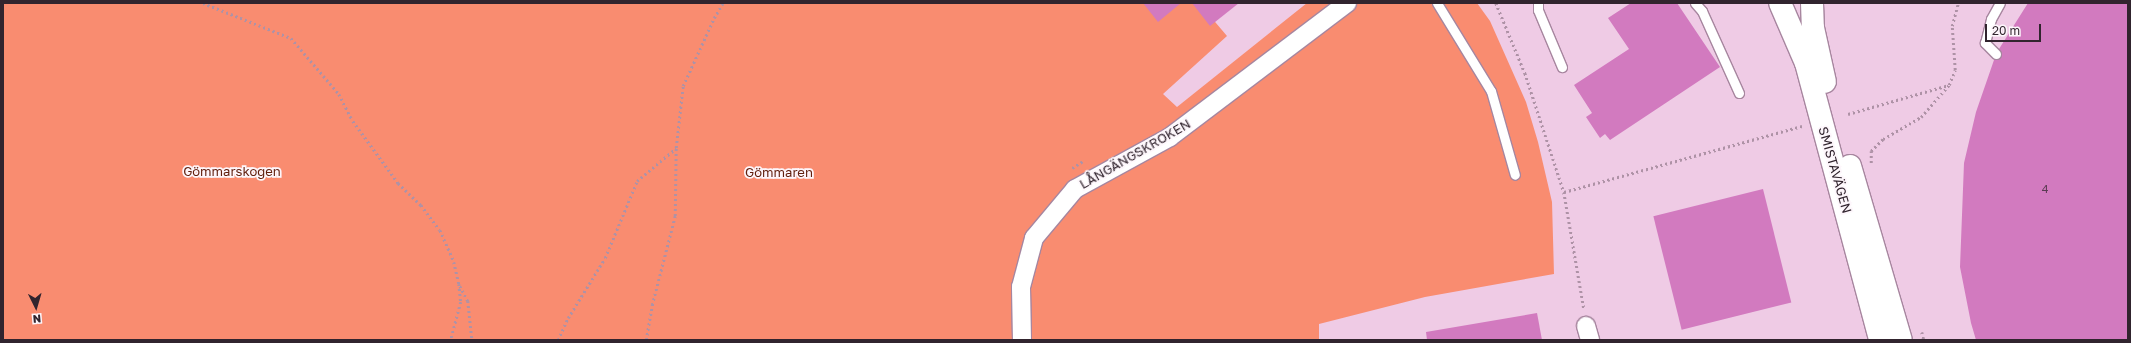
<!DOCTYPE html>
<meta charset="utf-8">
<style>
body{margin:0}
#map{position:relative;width:2131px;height:343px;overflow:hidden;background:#efcbe5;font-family:"Golos Text",sans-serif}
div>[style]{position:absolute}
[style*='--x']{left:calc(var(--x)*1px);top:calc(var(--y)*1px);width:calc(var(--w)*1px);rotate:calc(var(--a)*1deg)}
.green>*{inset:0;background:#f98c70}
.building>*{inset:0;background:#d27abf;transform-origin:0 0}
.path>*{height:2.5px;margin-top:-1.25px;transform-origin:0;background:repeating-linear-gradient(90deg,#ae92a6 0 2px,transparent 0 5px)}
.roads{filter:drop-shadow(1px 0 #a7869f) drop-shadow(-1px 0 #a7869f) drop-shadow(0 1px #a7869f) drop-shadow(0 -1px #a7869f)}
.service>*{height:9px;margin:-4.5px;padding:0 4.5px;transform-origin:4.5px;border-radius:4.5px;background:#fff}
.minor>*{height:18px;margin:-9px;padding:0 9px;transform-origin:9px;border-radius:9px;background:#fff}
.tertiary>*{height:22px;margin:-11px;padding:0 11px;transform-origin:11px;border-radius:11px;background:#fff}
span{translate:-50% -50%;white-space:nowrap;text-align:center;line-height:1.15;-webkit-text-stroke:3.5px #fdf6fb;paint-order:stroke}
.number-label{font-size:11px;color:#593a52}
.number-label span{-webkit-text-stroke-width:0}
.street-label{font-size:13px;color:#31242e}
.park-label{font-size:13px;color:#611e0c}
.frame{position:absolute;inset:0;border:4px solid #31242e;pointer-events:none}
.north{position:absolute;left:16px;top:287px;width:40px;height:40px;-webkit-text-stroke:3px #fdf6fb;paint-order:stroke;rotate:175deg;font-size:11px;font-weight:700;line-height:16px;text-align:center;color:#31242e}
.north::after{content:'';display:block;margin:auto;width:14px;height:18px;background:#31242e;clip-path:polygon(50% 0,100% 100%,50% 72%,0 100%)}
.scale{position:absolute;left:1985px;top:24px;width:56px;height:18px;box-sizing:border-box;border:2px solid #31242e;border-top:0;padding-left:5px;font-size:12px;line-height:14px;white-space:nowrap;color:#31242e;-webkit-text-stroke:3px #fdf6fb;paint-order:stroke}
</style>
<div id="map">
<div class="green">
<div style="clip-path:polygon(3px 3px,1199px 3px,1227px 36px,1163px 94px,1177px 107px,1307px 3px,1477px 3px,1490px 21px,1526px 102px,1538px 142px,1552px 202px,1554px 274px,1425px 297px,1319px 324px,1319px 340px,3px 340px)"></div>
</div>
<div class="building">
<div style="clip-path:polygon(1143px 3px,1181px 3px,1158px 22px)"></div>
<div style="clip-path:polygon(1192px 3px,1239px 3px,1210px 26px)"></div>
<div style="clip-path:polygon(1631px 3px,1677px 3px,1720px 67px,1610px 140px,1605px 134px,1600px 138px,1586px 117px,1592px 113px,1574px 85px,1629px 49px,1608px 18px)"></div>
<div style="clip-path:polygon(2028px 3px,2128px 3px,2128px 340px,1976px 340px,1971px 323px,1960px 267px,1964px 163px,1976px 112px,1994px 60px,2000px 58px,1999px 49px)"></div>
<div style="left:1763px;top:189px;width:117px;height:113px;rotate:76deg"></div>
<div style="clip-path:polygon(1537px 313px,1542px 340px,1427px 340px,1426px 332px)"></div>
</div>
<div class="path">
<div style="--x:203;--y:3;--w:95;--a:21.7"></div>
<div style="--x:291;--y:38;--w:74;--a:49.4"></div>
<div style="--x:339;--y:94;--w:30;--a:63"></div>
<div style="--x:353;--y:121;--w:77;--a:54"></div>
<div style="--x:398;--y:183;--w:32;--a:44"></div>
<div style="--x:421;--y:205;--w:31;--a:53"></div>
<div style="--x:440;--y:230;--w:35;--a:66"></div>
<div style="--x:454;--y:262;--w:23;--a:77"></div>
<div style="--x:459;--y:284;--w:18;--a:84"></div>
<div style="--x:461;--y:302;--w:39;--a:105"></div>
<div style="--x:1496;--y:3;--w:76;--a:67.5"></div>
<div style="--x:1525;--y:73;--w:125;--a:71.9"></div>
<div style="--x:1564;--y:192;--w:119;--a:80.3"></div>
<div style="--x:1848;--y:114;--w:105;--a:-16"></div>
<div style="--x:1871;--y:163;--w:12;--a:-90"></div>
<div style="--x:1871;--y:151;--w:17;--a:-45"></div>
<div style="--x:1883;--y:139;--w:44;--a:-30.1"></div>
<div style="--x:1921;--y:117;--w:43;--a:-48.8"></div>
<div style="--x:1949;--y:85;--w:16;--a:-68"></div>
<div style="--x:1955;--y:70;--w:44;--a:-93.9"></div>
<div style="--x:1952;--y:26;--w:24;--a:-75"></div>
<div style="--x:1072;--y:168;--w:13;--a:-32"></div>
<div style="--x:1564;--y:192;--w:247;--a:-15.5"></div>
<div style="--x:460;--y:286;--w:17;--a:62"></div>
<div style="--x:468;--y:301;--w:39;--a:84"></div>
<div style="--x:1922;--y:332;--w:8;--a:76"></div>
<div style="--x:558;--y:340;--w:24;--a:-66"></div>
<div style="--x:568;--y:318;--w:70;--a:-58.3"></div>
<div style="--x:605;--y:258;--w:83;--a:-67.4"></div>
<div style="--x:637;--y:181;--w:51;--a:-40.2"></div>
<div style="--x:676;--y:148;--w:62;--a:-83.6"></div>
<div style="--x:683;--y:86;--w:75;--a:-65.5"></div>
<div style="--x:714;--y:18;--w:17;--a:-59"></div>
<div style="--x:646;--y:340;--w:36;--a:-80"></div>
<div style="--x:652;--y:305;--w:92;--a:-75.5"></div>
<div style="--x:675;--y:216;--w:68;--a:-89.2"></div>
</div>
<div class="roads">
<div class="service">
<div style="--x:1437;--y:3;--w:103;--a:58.5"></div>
<div style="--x:1491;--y:91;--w:87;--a:74.1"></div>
<div style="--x:1538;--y:3;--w:7;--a:90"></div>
<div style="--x:1538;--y:10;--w:62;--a:67.2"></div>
<div style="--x:1695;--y:3;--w:11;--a:49"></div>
<div style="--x:1702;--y:11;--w:90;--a:65.7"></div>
<div style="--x:1996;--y:54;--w:16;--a:-135"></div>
<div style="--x:1985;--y:43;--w:25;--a:-76"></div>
<div style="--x:1991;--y:19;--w:18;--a:-61"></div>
</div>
<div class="minor">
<div style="--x:1586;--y:326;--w:15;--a:74"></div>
<div style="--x:1022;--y:340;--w:53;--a:-91.1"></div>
<div style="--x:1021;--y:287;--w:51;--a:-75.1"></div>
<div style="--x:1034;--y:238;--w:64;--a:-50.1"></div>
<div style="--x:1075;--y:189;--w:108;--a:-28.7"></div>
<div style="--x:1170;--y:137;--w:222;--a:-37.1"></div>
</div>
<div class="tertiary">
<div style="--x:1780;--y:3;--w:65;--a:66.6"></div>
<div style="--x:1806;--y:63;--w:287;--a:75"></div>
<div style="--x:1812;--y:3;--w:25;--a:88"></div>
<div style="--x:1813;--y:28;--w:55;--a:77.5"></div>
<div style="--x:1850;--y:166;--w:181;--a:73.7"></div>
</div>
</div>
<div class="number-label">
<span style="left:2045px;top:189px">4</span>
</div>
<div class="street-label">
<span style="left:1135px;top:154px;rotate:-30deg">LÅNGÄNGSKROKEN</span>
<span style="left:1835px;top:170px;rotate:74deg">SMISTAVÄGEN</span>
</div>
<div class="park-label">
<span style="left:232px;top:171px">Gömmarskogen</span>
<span style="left:779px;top:172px">Gömmaren</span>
</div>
<div class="frame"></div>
<div class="north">N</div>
<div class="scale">20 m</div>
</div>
